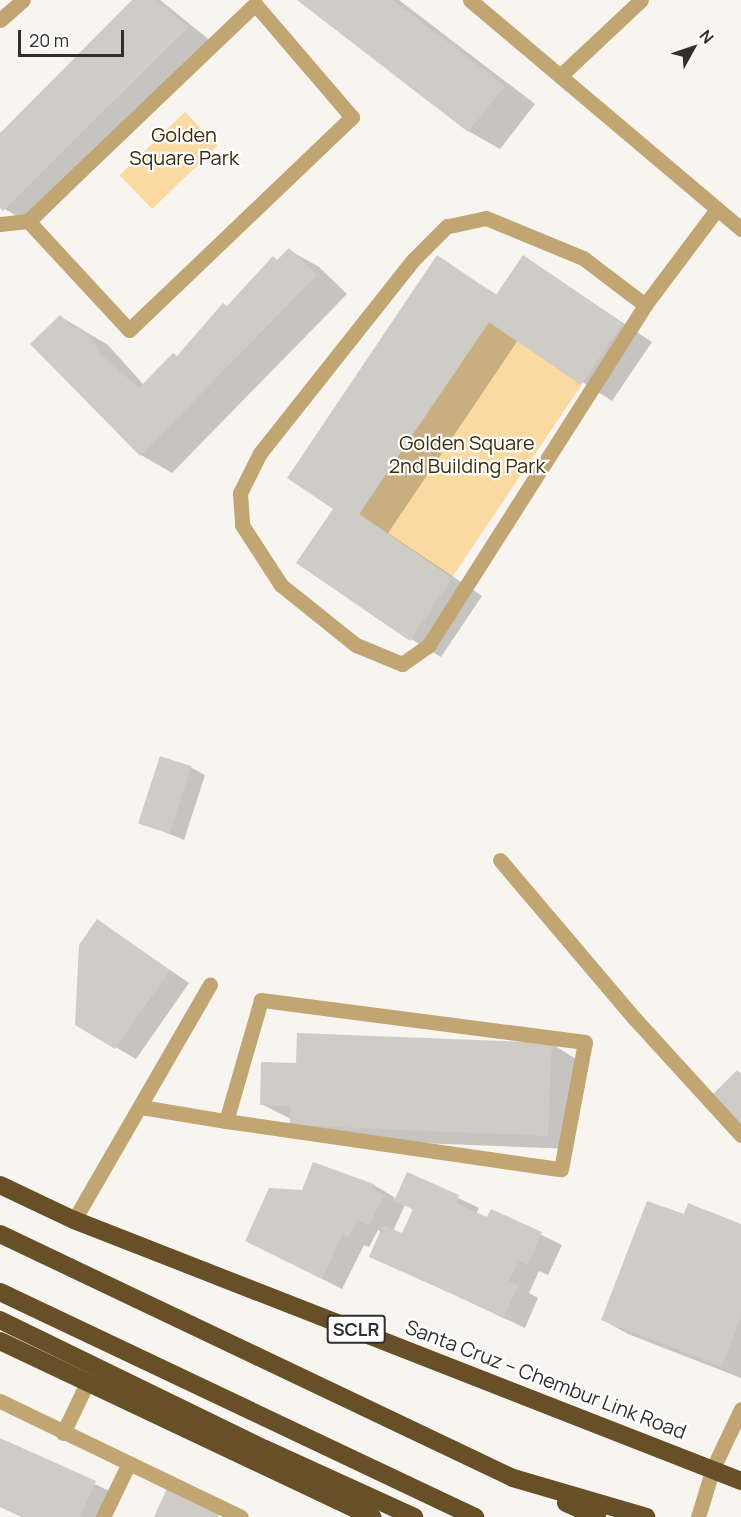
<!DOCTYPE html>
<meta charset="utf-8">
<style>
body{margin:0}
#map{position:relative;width:741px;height:1517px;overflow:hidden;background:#f8f5f0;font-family:Manrope,sans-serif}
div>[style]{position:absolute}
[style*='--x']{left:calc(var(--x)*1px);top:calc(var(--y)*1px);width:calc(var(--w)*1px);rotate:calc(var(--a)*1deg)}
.green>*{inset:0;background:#fadaa0;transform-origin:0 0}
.shadow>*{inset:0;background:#0003}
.building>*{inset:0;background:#cfccc7;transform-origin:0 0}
.minor>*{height:15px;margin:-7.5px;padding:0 7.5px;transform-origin:7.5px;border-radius:7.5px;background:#c1a573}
.highway>*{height:18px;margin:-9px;padding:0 9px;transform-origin:9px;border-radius:9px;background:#675027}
span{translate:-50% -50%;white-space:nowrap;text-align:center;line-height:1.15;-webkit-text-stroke:4.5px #fff;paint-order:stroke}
.shield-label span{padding:2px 4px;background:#fff;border:2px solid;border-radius:4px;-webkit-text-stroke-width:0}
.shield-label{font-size:18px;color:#302f2d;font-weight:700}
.park-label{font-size:20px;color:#3c2b09}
.street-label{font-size:20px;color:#302f2d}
.north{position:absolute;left:663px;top:18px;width:60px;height:60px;-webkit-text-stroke:4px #fff;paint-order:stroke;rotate:50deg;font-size:16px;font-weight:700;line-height:24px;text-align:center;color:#302f2d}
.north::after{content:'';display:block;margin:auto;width:21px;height:27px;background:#302f2d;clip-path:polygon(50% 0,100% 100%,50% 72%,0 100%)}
.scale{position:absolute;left:18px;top:30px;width:106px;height:27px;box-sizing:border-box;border:3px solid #302f2d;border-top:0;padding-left:8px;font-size:18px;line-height:21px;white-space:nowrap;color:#302f2d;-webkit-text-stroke:4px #fff;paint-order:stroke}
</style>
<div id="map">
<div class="green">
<div style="left:185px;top:112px;width:47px;height:91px;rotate:46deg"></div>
<div style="left:489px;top:322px;width:112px;height:232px;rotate:34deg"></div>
</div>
<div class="shadow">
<div style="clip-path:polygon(134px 0,160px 0,217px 46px,35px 227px,0 206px,0 135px)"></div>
<div style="clip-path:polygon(299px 0,399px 0,535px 104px,500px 149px,470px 132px)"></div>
<div style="clip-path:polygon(289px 250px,319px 267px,347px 294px,172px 473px,141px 455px,32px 344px,61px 317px,108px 345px,144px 385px,178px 357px)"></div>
<div style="clip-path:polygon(437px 257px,497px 295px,523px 257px,652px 342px,612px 401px,518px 340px,438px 459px,388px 533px,482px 596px,441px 657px,411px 639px,335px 509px)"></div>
<div style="clip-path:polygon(190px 767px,205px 775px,184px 840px,140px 822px)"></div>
<div style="clip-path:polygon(97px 921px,189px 983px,136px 1059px,77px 1024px)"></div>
<div style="clip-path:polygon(552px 1044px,576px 1059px,573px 1149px,316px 1139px,291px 1119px,261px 1104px,297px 1065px)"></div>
<div style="clip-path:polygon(evenodd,314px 1164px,374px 1185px,394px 1197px,395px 1202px,408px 1174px,479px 1208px,476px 1214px,488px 1219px,492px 1211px,562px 1245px,548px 1275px,539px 1271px,529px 1293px,538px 1298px,525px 1328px,371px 1256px,382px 1232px,378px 1230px,369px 1247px,364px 1245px,342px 1289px,247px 1241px,303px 1192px,314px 1164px,405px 1205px,414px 1210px,402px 1235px,393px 1231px,405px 1205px)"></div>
<div style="clip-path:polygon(684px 1216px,741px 1225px,741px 1378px,628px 1334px,603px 1320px)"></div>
<div style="clip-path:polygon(0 1440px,116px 1494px,106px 1517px,22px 1517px,0 1507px)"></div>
</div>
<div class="building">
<div style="clip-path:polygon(132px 0,156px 0,188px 27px,3px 211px,0 208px,0 133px)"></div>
<div style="clip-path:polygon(297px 0,393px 0,505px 86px,468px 132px)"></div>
<div style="clip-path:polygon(289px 248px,317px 275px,140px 456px,30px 344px,60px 315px,75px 329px,78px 326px,101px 350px,98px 352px,139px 388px,173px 353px,177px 356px,223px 303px,227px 306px,273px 256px,277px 260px)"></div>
<div style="clip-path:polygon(437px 255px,496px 295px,523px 255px,623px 323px,581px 385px,489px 322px,407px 442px,359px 514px,452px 578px,410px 641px,296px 563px,333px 509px,287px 478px)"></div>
<div style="left:160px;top:756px;width:33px;height:71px;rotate:18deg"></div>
<div style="clip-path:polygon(97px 919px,170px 970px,115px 1049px,75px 1025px,79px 945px)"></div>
<div style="clip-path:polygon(297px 1033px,552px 1043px,548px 1136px,290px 1125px,290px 1106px,260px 1105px,261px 1062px,296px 1063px)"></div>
<div style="clip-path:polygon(737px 1070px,741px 1074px,741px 1126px,711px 1096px)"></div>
<div style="clip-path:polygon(313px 1162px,374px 1184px,372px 1189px,384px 1195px,369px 1226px,357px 1220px,349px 1237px,343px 1234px,322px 1279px,245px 1241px,269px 1188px,302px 1190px)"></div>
<div style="clip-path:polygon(407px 1172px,459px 1195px,456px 1203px,487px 1217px,491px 1209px,542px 1232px,528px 1265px,518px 1261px,509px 1281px,518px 1285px,504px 1317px,369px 1257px,383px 1225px,402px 1233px,413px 1209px,394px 1201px)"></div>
<div style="clip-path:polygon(647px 1201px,684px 1214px,688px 1203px,741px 1224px,741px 1317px,722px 1367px,601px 1320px)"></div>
<div style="clip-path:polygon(0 1438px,96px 1481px,80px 1517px,25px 1517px,0 1506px)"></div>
<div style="clip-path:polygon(167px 1488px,220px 1512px,218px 1517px,154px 1517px)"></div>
</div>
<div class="minor">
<div style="--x:470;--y:0;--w:355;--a:40.2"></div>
<div style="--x:0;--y:20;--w:30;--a:-41"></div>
<div style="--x:560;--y:76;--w:111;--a:-43.2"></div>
<div style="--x:0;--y:224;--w:28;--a:-6"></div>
<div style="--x:28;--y:221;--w:314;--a:-43.7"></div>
<div style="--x:255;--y:4;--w:149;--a:49.4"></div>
<div style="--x:352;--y:117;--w:308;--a:136.3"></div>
<div style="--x:129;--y:330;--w:149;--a:-132.8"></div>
<div style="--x:645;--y:305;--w:78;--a:-142.8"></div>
<div style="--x:583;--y:258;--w:105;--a:-157.6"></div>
<div style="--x:486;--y:218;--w:40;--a:168"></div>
<div style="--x:447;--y:226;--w:48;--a:135"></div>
<div style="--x:413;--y:260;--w:246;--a:128.4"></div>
<div style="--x:260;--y:453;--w:45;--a:116.6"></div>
<div style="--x:240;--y:493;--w:32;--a:86"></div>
<div style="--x:242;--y:525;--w:72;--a:57"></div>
<div style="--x:281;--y:585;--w:96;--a:38.7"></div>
<div style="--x:356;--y:645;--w:50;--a:22.4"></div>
<div style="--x:402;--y:664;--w:32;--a:-35"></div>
<div style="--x:428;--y:646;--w:404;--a:-57.5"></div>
<div style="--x:645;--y:305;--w:120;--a:-53.1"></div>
<div style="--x:500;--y:860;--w:209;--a:49.7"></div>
<div style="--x:635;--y:1019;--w:157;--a:47.6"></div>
<div style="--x:141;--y:1107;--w:86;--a:9.4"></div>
<div style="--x:226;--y:1121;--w:338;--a:8.2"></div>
<div style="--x:561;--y:1169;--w:129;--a:-79.3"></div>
<div style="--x:585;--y:1042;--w:327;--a:-172.6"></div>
<div style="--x:261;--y:1000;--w:126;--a:106.1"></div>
<div style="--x:74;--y:1220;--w:272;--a:-60"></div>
<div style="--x:0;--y:1401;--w:267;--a:25.7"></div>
<div style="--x:63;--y:1433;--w:55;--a:-64.4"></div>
<div style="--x:103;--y:1517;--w:58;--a:-64.3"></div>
<div style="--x:698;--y:1517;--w:51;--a:-73"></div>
<div style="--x:713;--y:1468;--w:65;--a:-64.6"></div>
</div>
<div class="highway">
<div style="--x:0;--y:1185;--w:82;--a:25.3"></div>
<div style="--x:74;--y:1220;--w:716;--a:21.37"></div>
<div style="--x:0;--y:1234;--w:568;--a:25.44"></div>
<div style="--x:513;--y:1478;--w:139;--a:16.3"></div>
<div style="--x:0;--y:1292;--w:526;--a:25.35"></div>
<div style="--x:0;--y:1320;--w:295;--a:26"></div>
<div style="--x:265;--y:1449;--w:164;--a:24.5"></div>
<div style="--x:0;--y:1341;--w:412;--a:25.3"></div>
<div style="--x:566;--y:1503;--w:34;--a:24"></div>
</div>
<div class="shield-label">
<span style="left:356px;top:1329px">SCLR</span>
</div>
<div class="park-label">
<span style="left:184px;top:146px">Golden<br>Square Park</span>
<span style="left:467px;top:454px">Golden Square<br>2nd Building Park</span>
</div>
<div class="street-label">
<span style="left:546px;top:1379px;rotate:21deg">Santa Cruz – Chembur Link Road</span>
</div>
<div class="north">N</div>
<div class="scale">20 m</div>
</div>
